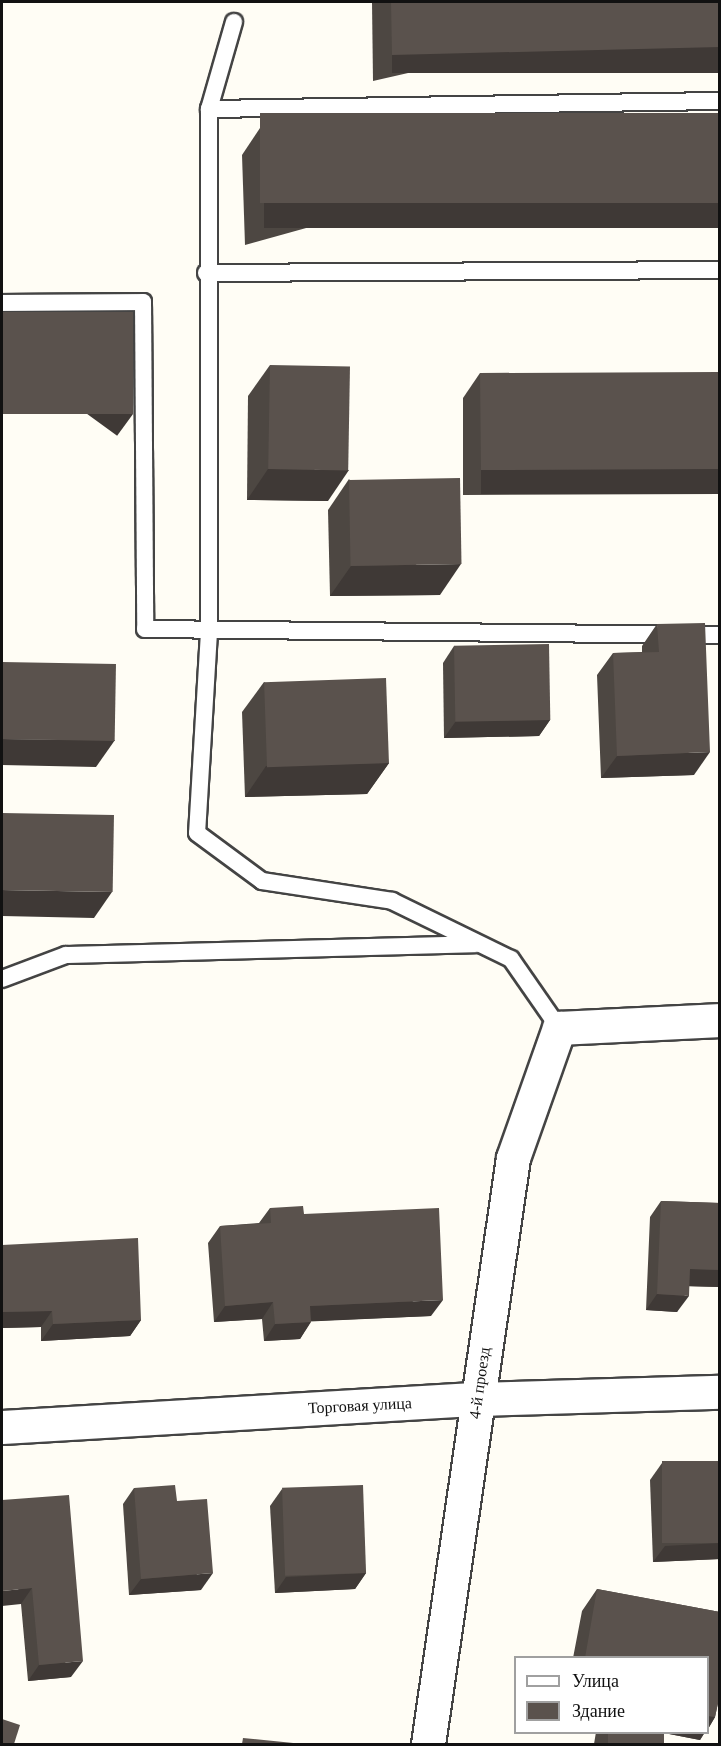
<!DOCTYPE html>
<meta charset="utf-8">
<style>
body{margin:0}
#map{position:relative;width:721px;height:1746px;overflow:hidden;background:#fffdf5;font-family:"Times New Roman",serif}
div>[style]{position:absolute}
[style*='--x']{left:calc(var(--x)*1px);top:calc(var(--y)*1px);width:calc(var(--w)*1px);rotate:calc(var(--a)*1deg)}
.roads{filter:drop-shadow(2px 0 #444) drop-shadow(-2px 0 #444) drop-shadow(0 2px #444) drop-shadow(0 -2px #444)}
.lane>*{height:16px;margin:-8px;padding:0 8px;transform-origin:8px;border-radius:8px;background:#fff}
.street>*{height:33px;margin:-16.5px;padding:0 16.5px;transform-origin:16.5px;border-radius:16.5px;background:#fff}
.wall>*{inset:0;background:#4d4742}
.shaded-wall>*{inset:0;background:#3f3936;transform-origin:0 0}
.building>*{inset:0;background:#5a524d;transform-origin:0 0}
span{translate:-50% -50%;white-space:nowrap;text-align:center;line-height:1.15;-webkit-text-stroke:6px #fff;paint-order:stroke}
.street-label{font-size:16px;color:#111}
.frame{position:absolute;inset:0;border:3px solid #111;pointer-events:none}
.legend{position:absolute;left:514px;top:1656px;width:195px;height:78px;box-sizing:border-box;background:#fff;border:2px solid #a0a0a0;margin:0;padding:8px 10px;list-style:none;font-size:18px;color:#111}
.legend li{display:flex;align-items:center;gap:12px;height:30px}
.legend b{width:30px;border:2px solid #a0a0a0}
</style>
<div id="map">
<div class="roads">
<div class="lane">
<div style="--x:234;--y:22;--w:91;--a:106"></div>
<div style="--x:209;--y:109;--w:523;--a:90"></div>
<div style="--x:209;--y:632;--w:201;--a:93.4"></div>
<div style="--x:197;--y:833;--w:81;--a:36.4"></div>
<div style="--x:262;--y:881;--w:132;--a:8.7"></div>
<div style="--x:392;--y:901;--w:132;--a:26"></div>
<div style="--x:511;--y:959;--w:84;--a:55.2"></div>
<div style="--x:209;--y:109;--w:511;--a:-0.9"></div>
<div style="--x:206;--y:273;--w:514;--a:-0.33"></div>
<div style="--x:2;--y:303;--w:141;--a:-0.4"></div>
<div style="--x:143;--y:302;--w:327;--a:89.6"></div>
<div style="--x:145;--y:629;--w:575;--a:0.6"></div>
<div style="--x:2;--y:979;--w:68;--a:-20.6"></div>
<div style="--x:66;--y:955;--w:409;--a:-1.5"></div>
</div>
<div class="street">
<div style="--x:2;--y:1427;--w:476;--a:-3.4"></div>
<div style="--x:477;--y:1399;--w:243;--a:-1.7"></div>
<div style="--x:428;--y:1744;--w:592;--a:-81.75"></div>
<div style="--x:513;--y:1158;--w:138;--a:-70.5"></div>
<div style="--x:559;--y:1028;--w:161;--a:-2.8"></div>
</div>
</div>
<div class="wall">
<div style="clip-path:polygon(372px 2px,720px 2px,373px 81px)"></div>
<div style="clip-path:polygon(720px 113px,245px 245px,242px 155px,260px 128px)"></div>
<div style="clip-path:polygon(270px 365px,328px 501px,247px 500px,248px 396px)"></div>
<div style="clip-path:polygon(480px 373px,720px 416px,720px 494px,463px 495px,463px 398px)"></div>
<div style="clip-path:polygon(349px 479px,440px 595px,330px 596px,328px 510px)"></div>
<div style="clip-path:polygon(657px 624px,694px 775px,601px 778px,597px 675px,613px 653px,642px 652px,642px 646px)"></div>
<div style="clip-path:polygon(454px 646px,550px 720px,539px 736px,444px 738px,443px 663px)"></div>
<div style="clip-path:polygon(264px 682px,389px 763px,367px 794px,245px 797px,242px 712px)"></div>
<div style="clip-path:polygon(661px 1201px,720px 1203px,720px 1287px,689px 1286px,677px 1312px,646px 1310px,650px 1217px)"></div>
<div style="clip-path:polygon(270px 1208px,304px 1214px,431px 1316px,311px 1321px,300px 1339px,264px 1341px,262px 1319px,214px 1322px,208px 1243px,220px 1226px,259px 1223px)"></div>
<div style="clip-path:polygon(2px 1245px,141px 1320px,130px 1336px,41px 1341px,41px 1327px,2px 1328px)"></div>
<div style="clip-path:polygon(720px 1461px,720px 1559px,653px 1562px,650px 1480px,662px 1463px)"></div>
<div style="clip-path:polygon(134px 1488px,177px 1501px,201px 1590px,129px 1595px,123px 1504px)"></div>
<div style="clip-path:polygon(282px 1489px,366px 1573px,355px 1589px,275px 1593px,270px 1506px)"></div>
<div style="clip-path:polygon(2px 1500px,71px 1677px,28px 1681px,21px 1604px)"></div>
<div style="clip-path:polygon(597px 1589px,720px 1612px,720px 1694px,715px 1717px,708px 1729px,708px 1658px,573px 1658px,582px 1611px)"></div>
<div style="clip-path:polygon(596px 1732px,705px 1732px,700px 1740px,664px 1733px,662px 1744px,594px 1744px)"></div>
</div>
<div class="shaded-wall">
<div style="left:720px;top:47px;width:26px;height:328px;rotate:90deg"></div>
<div style="left:720px;top:203px;width:25px;height:456px;rotate:90deg"></div>
<div style="left:133px;top:414px;width:27px;height:131px;rotate:126deg"></div>
<div style="clip-path:polygon(268px 469px,349px 470px,328px 501px,247px 500px)"></div>
<div style="left:720px;top:469px;width:25px;height:239px;rotate:90deg"></div>
<div style="clip-path:polygon(461px 564px,440px 595px,330px 596px,351px 566px)"></div>
<div style="clip-path:polygon(550px 720px,539px 736px,444px 738px,456px 721px)"></div>
<div style="clip-path:polygon(2px 739px,115px 740px,96px 767px,2px 765px)"></div>
<div style="clip-path:polygon(710px 752px,694px 775px,601px 778px,617px 756px)"></div>
<div style="clip-path:polygon(389px 763px,367px 794px,245px 797px,266px 766px)"></div>
<div style="clip-path:polygon(2px 890px,112px 892px,94px 918px,2px 916px)"></div>
<div style="clip-path:polygon(690px 1269px,720px 1270px,720px 1287px,679px 1286px)"></div>
<div style="clip-path:polygon(657px 1294px,689px 1296px,677px 1312px,646px 1310px)"></div>
<div style="clip-path:polygon(443px 1300px,431px 1316px,299px 1322px,310px 1306px)"></div>
<div style="clip-path:polygon(273px 1302px,262px 1319px,214px 1322px,225px 1306px)"></div>
<div style="clip-path:polygon(52px 1311px,41px 1327px,2px 1328px,2px 1312px)"></div>
<div style="clip-path:polygon(141px 1320px,130px 1336px,41px 1341px,53px 1324px)"></div>
<div style="clip-path:polygon(311px 1322px,300px 1339px,264px 1341px,275px 1324px)"></div>
<div style="clip-path:polygon(720px 1543px,720px 1559px,653px 1562px,665px 1546px)"></div>
<div style="clip-path:polygon(213px 1573px,201px 1590px,129px 1595px,141px 1579px)"></div>
<div style="clip-path:polygon(366px 1573px,355px 1589px,275px 1593px,286px 1577px)"></div>
<div style="clip-path:polygon(32px 1588px,21px 1604px,2px 1606px,2px 1591px)"></div>
<div style="clip-path:polygon(83px 1661px,71px 1677px,28px 1681px,39px 1665px)"></div>
<div style="clip-path:polygon(708px 1716px,715px 1717px,708px 1729px)"></div>
<div style="clip-path:polygon(659px 1732px,705px 1732px,700px 1740px)"></div>
</div>
<div class="building">
<div style="clip-path:polygon(391px 2px,720px 2px,720px 47px,392px 55px)"></div>
<div style="left:720px;top:113px;width:90px;height:460px;rotate:90deg"></div>
<div style="left:133px;top:312px;width:102px;height:131px;rotate:90deg"></div>
<div style="left:270px;top:365px;width:80px;height:104px;rotate:1deg"></div>
<div style="clip-path:polygon(718px 372px,718px 416px,720px 416px,720px 469px,481px 470px,480px 373px)"></div>
<div style="left:460px;top:478px;width:86px;height:111px;rotate:89deg"></div>
<div style="clip-path:polygon(705px 623px,710px 752px,617px 756px,613px 653px,659px 652px,657px 624px)"></div>
<div style="left:549px;top:644px;width:76px;height:95px;rotate:89deg"></div>
<div style="left:2px;top:662px;width:114px;height:77px;rotate:1deg"></div>
<div style="left:386px;top:678px;width:85px;height:122px;rotate:88deg"></div>
<div style="left:2px;top:813px;width:112px;height:77px;rotate:1deg"></div>
<div style="clip-path:polygon(661px 1201px,720px 1203px,720px 1270px,690px 1269px,689px 1296px,657px 1294px)"></div>
<div style="clip-path:polygon(303px 1206px,304px 1214px,439px 1208px,443px 1300px,310px 1306px,311px 1322px,275px 1324px,273px 1302px,225px 1306px,220px 1226px,271px 1223px,270px 1208px)"></div>
<div style="clip-path:polygon(138px 1238px,141px 1320px,53px 1324px,52px 1311px,2px 1312px,2px 1245px)"></div>
<div style="left:720px;top:1461px;width:82px;height:58px;rotate:90deg"></div>
<div style="clip-path:polygon(175px 1485px,177px 1501px,207px 1499px,213px 1573px,141px 1579px,134px 1488px)"></div>
<div style="left:363px;top:1485px;width:88px;height:81px;rotate:88deg"></div>
<div style="clip-path:polygon(69px 1495px,83px 1661px,39px 1665px,32px 1588px,2px 1591px,2px 1500px)"></div>
<div style="clip-path:polygon(597px 1589px,720px 1612px,720px 1694px,715px 1717px,708px 1716px,708px 1658px,585px 1658px)"></div>
<div style="clip-path:polygon(2px 1719px,20px 1725px,14px 1744px,2px 1744px)"></div>
<div style="left:608px;top:1732px;width:56px;height:12px"></div>
<div style="clip-path:polygon(243px 1738px,303px 1744px,242px 1744px)"></div>
</div>
<div class="street-label">
<span style="left:480px;top:1383px;rotate:-82deg">4-й проезд</span>
<span style="left:360px;top:1406px;rotate:-3deg">Торговая улица</span>
</div>
<div class="frame"></div>
<ul class="legend">
<li><b style="height:8px;background:#fff"></b>Улица</li>
<li><b style="height:16px;background:#5a524d"></b>Здание</li>
</ul>
</div>
